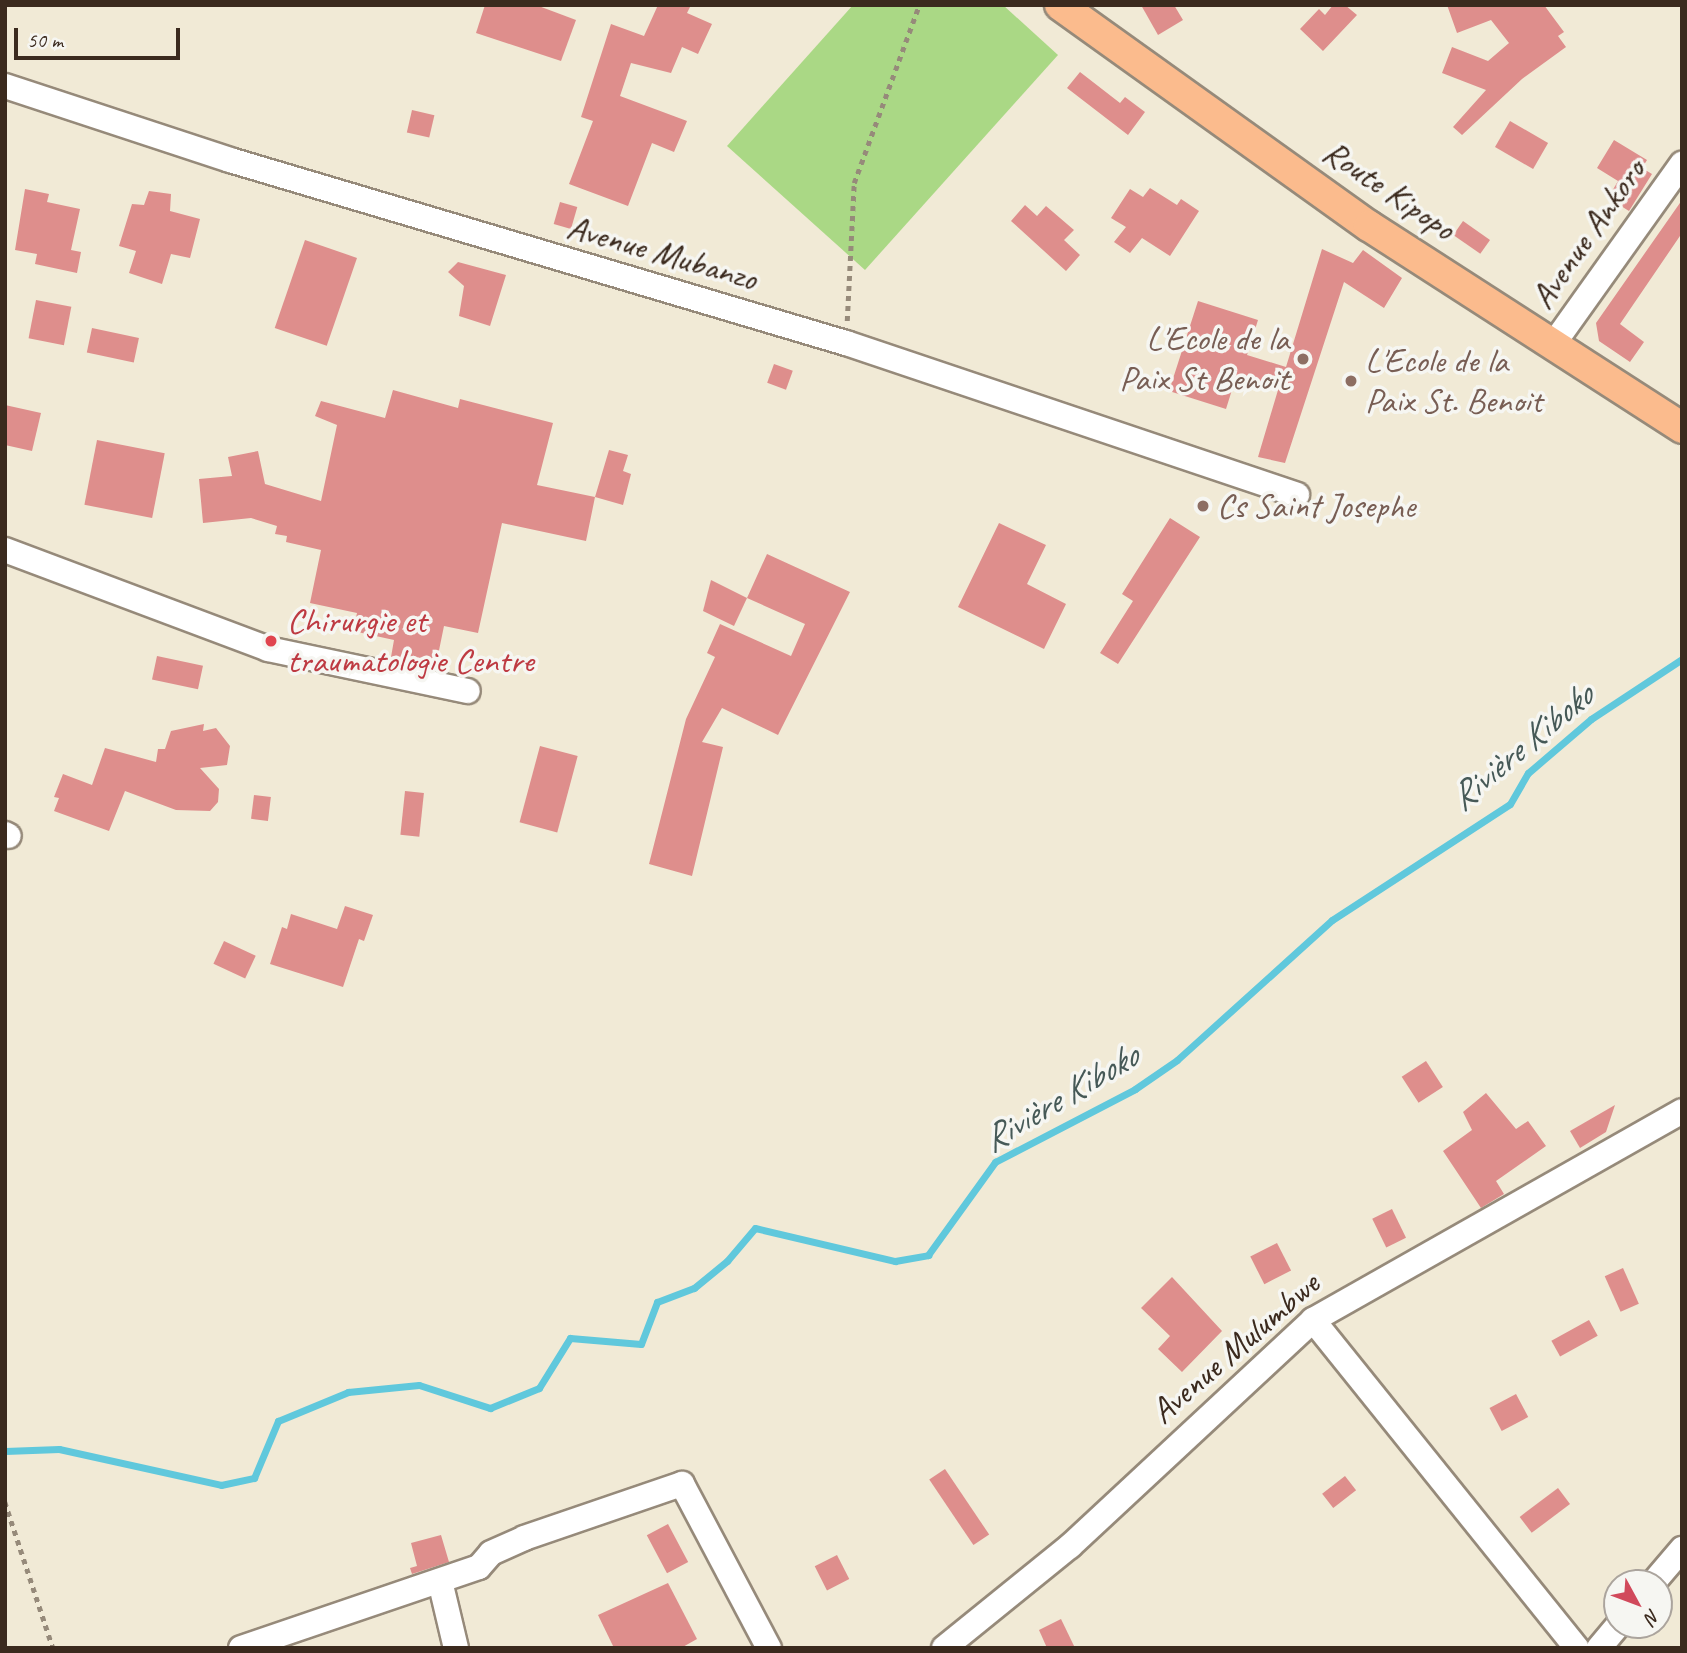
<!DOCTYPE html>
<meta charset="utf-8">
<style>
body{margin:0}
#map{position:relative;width:1687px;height:1653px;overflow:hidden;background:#f1ead6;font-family:Caveat,sans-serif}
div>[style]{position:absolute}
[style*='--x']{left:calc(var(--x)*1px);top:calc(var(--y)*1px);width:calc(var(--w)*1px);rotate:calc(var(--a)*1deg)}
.green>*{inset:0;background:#aad885}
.stream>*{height:7px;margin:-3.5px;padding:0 3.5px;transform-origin:3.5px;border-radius:3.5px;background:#60c8dc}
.building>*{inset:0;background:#de8e8c;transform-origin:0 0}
.path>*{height:4.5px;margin-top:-2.25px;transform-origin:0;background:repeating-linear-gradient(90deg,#968a7a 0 5px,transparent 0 10px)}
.roads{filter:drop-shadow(2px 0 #968a7a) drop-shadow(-2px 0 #968a7a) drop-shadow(0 2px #968a7a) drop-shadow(0 -2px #968a7a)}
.minor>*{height:24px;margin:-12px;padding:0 12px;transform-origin:12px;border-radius:12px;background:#fff}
.major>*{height:30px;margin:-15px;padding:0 15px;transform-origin:15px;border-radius:15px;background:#fbbb8d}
.dots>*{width:19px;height:19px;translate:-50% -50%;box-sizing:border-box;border:4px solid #f6f6f2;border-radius:50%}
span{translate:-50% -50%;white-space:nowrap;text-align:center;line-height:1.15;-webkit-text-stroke:7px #f6f6f2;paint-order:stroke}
.street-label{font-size:35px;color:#3b2a1e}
.education-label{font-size:35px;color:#785e54}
.right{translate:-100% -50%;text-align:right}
.left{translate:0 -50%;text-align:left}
.health-label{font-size:35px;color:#be3a42}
.water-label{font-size:37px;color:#465957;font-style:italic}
.frame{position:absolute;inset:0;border:7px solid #3b2a1e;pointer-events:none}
.north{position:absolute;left:1603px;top:1569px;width:70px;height:70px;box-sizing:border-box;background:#f6f6f2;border:2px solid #aba49d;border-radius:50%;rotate:131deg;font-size:19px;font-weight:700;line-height:28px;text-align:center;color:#3b2a1e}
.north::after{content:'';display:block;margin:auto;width:24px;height:32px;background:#d1495b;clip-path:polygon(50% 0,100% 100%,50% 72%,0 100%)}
.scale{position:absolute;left:14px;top:28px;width:166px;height:32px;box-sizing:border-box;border:4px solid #3b2a1e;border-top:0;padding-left:9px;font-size:21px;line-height:24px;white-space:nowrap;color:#3b2a1e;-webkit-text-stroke:5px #f6f6f2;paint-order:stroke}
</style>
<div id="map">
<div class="green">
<div style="clip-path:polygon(853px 5px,1003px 5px,1058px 55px,865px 270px,727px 146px)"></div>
</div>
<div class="stream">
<div style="--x:5;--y:1451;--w:54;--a:-2.1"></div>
<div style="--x:59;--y:1449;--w:166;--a:12.5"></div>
<div style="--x:221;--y:1485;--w:34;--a:-12"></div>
<div style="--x:254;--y:1478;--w:62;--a:-67.2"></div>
<div style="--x:278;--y:1421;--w:76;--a:-22.5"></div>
<div style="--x:348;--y:1392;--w:71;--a:-5.6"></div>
<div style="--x:419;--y:1385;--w:75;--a:17.9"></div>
<div style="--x:490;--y:1408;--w:53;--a:-22.2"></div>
<div style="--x:539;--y:1388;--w:59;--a:-58.2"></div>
<div style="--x:570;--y:1338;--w:71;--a:4.8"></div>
<div style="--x:641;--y:1344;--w:45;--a:-69.1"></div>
<div style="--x:657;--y:1302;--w:40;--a:-21"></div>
<div style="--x:694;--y:1288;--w:43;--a:-39.3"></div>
<div style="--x:727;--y:1261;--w:43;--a:-49.7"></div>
<div style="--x:755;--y:1228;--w:144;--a:13.3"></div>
<div style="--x:895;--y:1261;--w:34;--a:-10"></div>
<div style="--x:928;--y:1255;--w:115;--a:-54.2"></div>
<div style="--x:995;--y:1162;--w:158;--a:-27.5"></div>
<div style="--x:1135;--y:1089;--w:51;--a:-34.6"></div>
<div style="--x:1177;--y:1060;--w:209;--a:-42.1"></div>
<div style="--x:1332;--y:920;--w:212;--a:-33.1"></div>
<div style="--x:1510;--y:804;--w:36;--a:-60"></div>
<div style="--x:1528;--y:773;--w:83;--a:-40.6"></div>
<div style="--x:1591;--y:719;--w:109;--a:-33.4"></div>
</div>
<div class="building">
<div style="clip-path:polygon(485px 5px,536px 5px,576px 20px,561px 61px,476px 33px)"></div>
<div style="clip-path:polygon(658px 5px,691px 5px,687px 13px,712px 24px,698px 54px,682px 47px,671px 73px,631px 63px,620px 96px,687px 121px,674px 152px,652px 143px,628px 206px,569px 184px,593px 121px,581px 117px,611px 24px,644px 36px)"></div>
<div style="clip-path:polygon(1141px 5px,1174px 5px,1183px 20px,1158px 35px)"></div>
<div style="clip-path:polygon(1333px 5px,1345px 5px,1357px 15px,1323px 51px,1300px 29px,1319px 9px,1325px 15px)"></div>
<div style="clip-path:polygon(1447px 5px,1544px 5px,1564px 32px,1558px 36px,1566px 47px,1522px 79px,1462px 135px,1453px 127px,1486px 90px,1442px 73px,1452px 47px,1488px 61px,1509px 43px,1491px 20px,1457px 33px)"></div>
<div style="clip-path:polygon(1080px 72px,1120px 103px,1125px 97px,1145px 112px,1128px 135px,1067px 88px)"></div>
<div style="left:412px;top:110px;width:23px;height:23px;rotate:13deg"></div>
<div style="left:1510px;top:121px;width:44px;height:30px;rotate:30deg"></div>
<div style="clip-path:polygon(1614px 140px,1647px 160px,1642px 168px,1652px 174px,1629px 211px,1608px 198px,1618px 181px,1597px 168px)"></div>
<div style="clip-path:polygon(1150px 188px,1177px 205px,1181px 199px,1199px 211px,1170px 256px,1142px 238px,1130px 253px,1114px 242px,1126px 227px,1111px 218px,1130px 189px,1143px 197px)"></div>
<div style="clip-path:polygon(25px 189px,49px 194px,47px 202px,80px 209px,71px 250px,81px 252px,77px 273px,35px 264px,37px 254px,15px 250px)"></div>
<div style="clip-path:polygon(149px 191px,171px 194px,170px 211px,200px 219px,190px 258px,171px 254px,162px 284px,129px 273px,136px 251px,119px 246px,132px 204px,144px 205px)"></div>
<div style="clip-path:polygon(1682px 200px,1682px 233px,1620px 324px,1644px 342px,1630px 362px,1599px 341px,1596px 323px)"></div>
<div style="left:560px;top:202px;width:18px;height:23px;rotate:16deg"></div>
<div style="clip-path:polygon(1025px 205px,1037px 216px,1046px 206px,1074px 230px,1064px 240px,1080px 255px,1066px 271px,1011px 221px)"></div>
<div style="left:1463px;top:221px;width:33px;height:17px;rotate:35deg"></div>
<div style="left:305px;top:240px;width:55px;height:93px;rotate:19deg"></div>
<div style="clip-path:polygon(1322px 249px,1353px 263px,1363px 250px,1402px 278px,1384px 308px,1344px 282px,1285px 463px,1258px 457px,1278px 390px,1236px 377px,1226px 409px,1169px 391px,1198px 301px,1258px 320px,1247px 355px,1286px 367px)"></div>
<div style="clip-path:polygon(458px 262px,506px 275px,490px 326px,459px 316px,464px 286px,448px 272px)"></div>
<div style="left:36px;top:300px;width:36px;height:39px;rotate:11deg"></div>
<div style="left:92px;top:328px;width:48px;height:25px;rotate:12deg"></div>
<div style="left:774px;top:364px;width:20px;height:20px;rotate:20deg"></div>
<div style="clip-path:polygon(393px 390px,458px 408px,460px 399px,553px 423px,537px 485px,595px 497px,586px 541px,502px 523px,478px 633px,444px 626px,436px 665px,391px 657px,394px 640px,353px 631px,357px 613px,310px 603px,321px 550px,286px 542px,287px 536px,275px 534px,277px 526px,251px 518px,203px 523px,199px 479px,232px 476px,228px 457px,258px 451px,265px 484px,321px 501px,337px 425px,315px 416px,321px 401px,385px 418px)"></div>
<div style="clip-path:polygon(5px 405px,41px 413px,32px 451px,5px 445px)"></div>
<div style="left:97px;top:440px;width:69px;height:66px;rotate:11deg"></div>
<div style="clip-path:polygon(609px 450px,628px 455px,623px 471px,631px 474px,623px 505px,595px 497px)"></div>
<div style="clip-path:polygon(1170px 518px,1200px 537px,1118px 664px,1100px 653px,1133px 601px,1122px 594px)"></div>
<div style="clip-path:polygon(999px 523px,1046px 545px,1027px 584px,1066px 604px,1044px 649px,958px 607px)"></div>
<div style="clip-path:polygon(767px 554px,850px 592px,778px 735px,722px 708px,702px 742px,723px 747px,692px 876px,649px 864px,686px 719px,715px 657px,707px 653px,720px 624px,791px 656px,805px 624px,747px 598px)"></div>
<div style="clip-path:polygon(711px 580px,747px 598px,734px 626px,703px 611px)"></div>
<div style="left:157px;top:656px;width:47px;height:24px;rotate:12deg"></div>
<div style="clip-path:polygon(204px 724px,203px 731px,216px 728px,230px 746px,227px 765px,200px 768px,219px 789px,218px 802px,210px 811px,176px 810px,125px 791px,109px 831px,54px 811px,59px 798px,54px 797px,63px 774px,92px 785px,105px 748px,156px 762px,158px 749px,165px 749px,171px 731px)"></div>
<div style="left:540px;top:746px;width:39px;height:79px;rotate:15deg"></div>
<div style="left:405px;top:791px;width:19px;height:44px;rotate:6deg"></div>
<div style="left:254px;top:795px;width:17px;height:24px;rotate:7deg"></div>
<div style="clip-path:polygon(345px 906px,373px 915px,364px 941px,359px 939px,343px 987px,270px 964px,282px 927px,287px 929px,291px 914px,337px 929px)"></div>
<div style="left:224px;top:941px;width:35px;height:25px;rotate:25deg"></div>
<div style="left:1426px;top:1061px;width:31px;height:29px;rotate:57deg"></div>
<div style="clip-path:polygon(1486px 1093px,1516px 1129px,1528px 1121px,1546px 1146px,1496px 1181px,1504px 1194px,1481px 1208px,1443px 1151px,1472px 1130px,1463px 1112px)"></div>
<div style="clip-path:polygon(1615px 1105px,1606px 1132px,1580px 1148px,1570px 1131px)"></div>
<div style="left:1392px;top:1209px;width:32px;height:22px;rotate:64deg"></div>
<div style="left:1277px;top:1243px;width:31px;height:30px;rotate:63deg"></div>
<div style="left:1623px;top:1268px;width:39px;height:20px;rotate:66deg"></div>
<div style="clip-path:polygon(1172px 1277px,1222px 1331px,1182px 1372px,1158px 1349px,1170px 1336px,1141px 1308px)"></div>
<div style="left:1589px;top:1320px;width:18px;height:43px;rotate:61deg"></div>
<div style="left:1516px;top:1394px;width:26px;height:30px;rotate:62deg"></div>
<div style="left:945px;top:1469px;width:79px;height:19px;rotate:56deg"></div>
<div style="left:1345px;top:1476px;width:18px;height:29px;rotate:52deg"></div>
<div style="left:1558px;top:1488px;width:20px;height:48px;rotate:53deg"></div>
<div style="left:668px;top:1524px;width:43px;height:24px;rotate:62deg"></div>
<div style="clip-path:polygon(441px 1535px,449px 1562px,412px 1574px,410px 1568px,417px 1566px,411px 1543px)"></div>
<div style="left:837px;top:1555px;width:27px;height:25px;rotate:63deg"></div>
<div style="clip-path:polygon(668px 1583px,697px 1639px,681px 1648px,614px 1648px,598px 1615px)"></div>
<div style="clip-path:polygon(1061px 1619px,1075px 1648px,1047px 1648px,1039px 1630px)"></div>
</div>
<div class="path">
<div style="--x:847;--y:321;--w:138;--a:-87.1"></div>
<div style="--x:854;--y:183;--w:189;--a:-69.9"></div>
<div style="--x:5;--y:1502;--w:154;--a:71.8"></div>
</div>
<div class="roads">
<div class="minor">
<div style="--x:5;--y:86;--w:237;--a:18.2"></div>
<div style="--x:230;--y:160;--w:643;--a:16.55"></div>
<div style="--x:846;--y:343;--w:476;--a:18.6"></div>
<div style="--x:1552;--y:346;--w:224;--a:-54.5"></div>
<div style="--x:5;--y:550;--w:281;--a:20.6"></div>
<div style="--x:268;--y:649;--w:204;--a:11.9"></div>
<div style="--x:5;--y:834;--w:4;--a:27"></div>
<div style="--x:1313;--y:1320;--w:421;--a:51.2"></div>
<div style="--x:440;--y:1581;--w:69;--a:76.6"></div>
<div style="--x:1653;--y:1583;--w:45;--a:-49.5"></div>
<div style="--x:241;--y:1648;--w:251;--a:-18.8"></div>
<div style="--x:479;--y:1567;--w:18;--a:-49"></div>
<div style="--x:491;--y:1553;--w:36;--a:-24"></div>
<div style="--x:524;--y:1538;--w:167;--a:-18.9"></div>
<div style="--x:682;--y:1484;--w:186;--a:62.1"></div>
<div style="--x:944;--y:1648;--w:162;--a:-39"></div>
<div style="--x:1070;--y:1546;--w:332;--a:-42.9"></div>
<div style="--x:1313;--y:1320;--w:424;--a:-29.5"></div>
<div style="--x:1599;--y:1648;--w:30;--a:-50"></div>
</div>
<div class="major">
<div style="--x:1060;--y:5;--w:380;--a:35.6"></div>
<div style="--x:1369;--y:226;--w:373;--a:32.8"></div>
</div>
</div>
<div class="dots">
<div style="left:1303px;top:359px;background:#8d6e63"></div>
<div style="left:1351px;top:381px;background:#8d6e63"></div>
<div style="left:1203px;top:506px;background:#8d6e63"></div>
<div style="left:271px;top:641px;background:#e0444e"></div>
</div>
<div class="street-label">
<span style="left:1389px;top:190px;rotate:34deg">Route Kipopo</span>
<span style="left:1588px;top:234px;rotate:-55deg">Avenue Ankoro</span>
<span style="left:662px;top:253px;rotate:16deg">Avenue Mubanzo</span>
<span style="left:1235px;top:1348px;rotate:-41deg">Avenue Mulumbwe</span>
</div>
<div class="education-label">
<span class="right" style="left:1289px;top:359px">L'Ecole de la<br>Paix St Benoit</span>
<span class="left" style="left:1365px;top:381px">L'Ecole de la<br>Paix St. Benoit</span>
<span class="left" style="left:1217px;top:506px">Cs Saint Josephe</span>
</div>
<div class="health-label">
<span class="left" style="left:287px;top:641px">Chirurgie et<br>traumatologie Centre</span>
</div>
<div class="water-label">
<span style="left:1521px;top:747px;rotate:-40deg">Rivière Kiboko</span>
<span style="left:1060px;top:1098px;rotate:-31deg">Rivière Kiboko</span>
</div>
<div class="frame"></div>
<div class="north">N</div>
<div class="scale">50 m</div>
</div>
